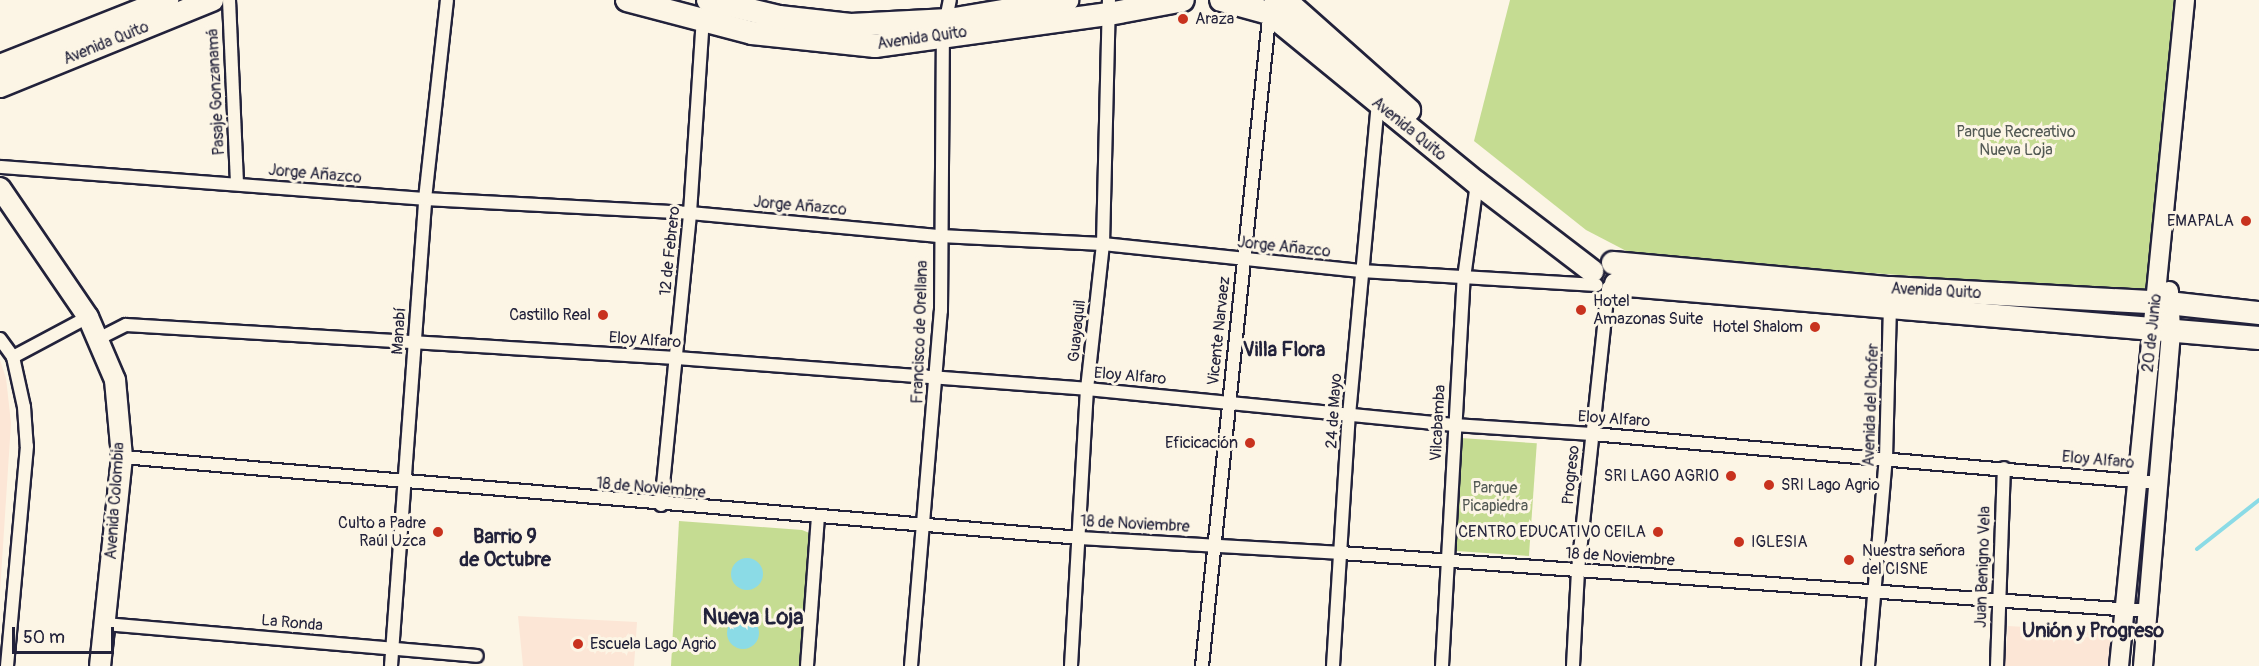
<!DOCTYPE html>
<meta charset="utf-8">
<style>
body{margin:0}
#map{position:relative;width:2259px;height:666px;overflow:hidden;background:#fcf5e5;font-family:Pangolin,sans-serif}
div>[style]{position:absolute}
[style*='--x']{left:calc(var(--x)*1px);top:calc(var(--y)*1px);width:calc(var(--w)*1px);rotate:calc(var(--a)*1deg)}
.built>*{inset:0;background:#fce6d6}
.green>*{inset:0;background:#c5dc92;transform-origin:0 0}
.water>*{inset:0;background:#8bdbe6}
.round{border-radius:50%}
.stream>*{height:4px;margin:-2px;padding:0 2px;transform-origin:2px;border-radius:2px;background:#8bdbe6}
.roads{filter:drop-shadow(2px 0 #22223b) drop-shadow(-2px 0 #22223b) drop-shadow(0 2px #22223b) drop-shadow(0 -2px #22223b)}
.street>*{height:12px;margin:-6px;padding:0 6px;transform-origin:6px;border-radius:6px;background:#fcf5e5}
.secondary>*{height:18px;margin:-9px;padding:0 9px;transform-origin:9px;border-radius:9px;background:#fcf5e5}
.primary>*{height:20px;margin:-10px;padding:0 10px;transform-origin:10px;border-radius:10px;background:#fcf5e5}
.highway>*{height:22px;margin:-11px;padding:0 11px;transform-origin:11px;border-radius:11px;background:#fcf5e5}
.dots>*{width:16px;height:16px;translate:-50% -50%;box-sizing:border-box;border:3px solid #fcf5e5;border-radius:50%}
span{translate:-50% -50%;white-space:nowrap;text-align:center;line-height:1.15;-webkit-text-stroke:6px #fcf5e5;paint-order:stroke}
.poi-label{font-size:16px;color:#22223b}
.left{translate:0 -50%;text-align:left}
.right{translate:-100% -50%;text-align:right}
.street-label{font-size:16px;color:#22223b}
.park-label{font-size:16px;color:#535a55}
.quarter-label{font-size:20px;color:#22223b;font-weight:700}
.district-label{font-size:22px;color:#22223b;font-weight:700}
.scale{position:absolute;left:12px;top:627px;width:102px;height:27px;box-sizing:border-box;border:3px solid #22223b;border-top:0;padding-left:8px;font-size:18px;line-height:21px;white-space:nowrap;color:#22223b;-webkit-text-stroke:4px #fcf5e5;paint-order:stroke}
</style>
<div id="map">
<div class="built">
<div style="clip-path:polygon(0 360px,6px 378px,11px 423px,0 592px)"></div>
<div style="clip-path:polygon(518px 616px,637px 622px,634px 666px,523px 666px)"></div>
<div style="clip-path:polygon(2008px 626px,2118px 632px,2115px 666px,2005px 666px)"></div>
</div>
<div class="green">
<div style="clip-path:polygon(1510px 0,2178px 0,2148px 293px,1636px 256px,1586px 230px,1474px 141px)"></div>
<div style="left:1461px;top:438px;width:76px;height:113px;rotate:4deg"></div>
<div style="clip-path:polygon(679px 521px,802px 530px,812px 534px,801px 666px,671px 666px)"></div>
</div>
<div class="water">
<div class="round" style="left:731px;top:558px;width:32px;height:32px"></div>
<div class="round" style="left:727px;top:617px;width:32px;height:32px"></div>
</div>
<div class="stream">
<div style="--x:2197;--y:549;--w:79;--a:-38.3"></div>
</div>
<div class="roads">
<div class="street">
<div style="--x:229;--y:0;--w:182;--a:87.5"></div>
<div style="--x:0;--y:167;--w:426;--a:4.3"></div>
<div style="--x:425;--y:199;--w:265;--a:3"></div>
<div style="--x:690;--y:213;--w:251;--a:5.3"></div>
<div style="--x:940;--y:236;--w:163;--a:2.8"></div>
<div style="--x:1103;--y:244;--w:259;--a:6"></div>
<div style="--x:1361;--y:271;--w:236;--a:3.4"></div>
<div style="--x:100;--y:338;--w:29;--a:-27"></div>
<div style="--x:126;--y:325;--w:551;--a:3.43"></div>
<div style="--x:676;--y:358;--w:412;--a:4.3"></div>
<div style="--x:1087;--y:389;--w:369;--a:5.6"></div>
<div style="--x:1454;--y:425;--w:138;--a:3.7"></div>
<div style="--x:1592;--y:434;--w:568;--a:4.95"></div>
<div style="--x:0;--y:339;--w:22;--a:54"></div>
<div style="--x:13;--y:357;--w:51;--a:77.6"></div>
<div style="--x:24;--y:407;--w:39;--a:86"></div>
<div style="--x:27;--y:446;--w:221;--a:95.2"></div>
<div style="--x:13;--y:357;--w:85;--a:-28.1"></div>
<div style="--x:122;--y:457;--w:962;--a:4.83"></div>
<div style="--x:1081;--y:538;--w:260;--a:3.3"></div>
<div style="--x:1341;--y:553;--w:808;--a:4.12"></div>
<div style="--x:661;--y:505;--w:293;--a:-84.3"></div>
<div style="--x:690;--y:213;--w:197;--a:-86.2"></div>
<div style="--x:105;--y:624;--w:373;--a:4.9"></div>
<div style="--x:391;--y:666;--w:468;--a:-85.8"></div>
<div style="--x:425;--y:199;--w:200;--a:-83.7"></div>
<div style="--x:807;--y:666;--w:150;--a:-85.8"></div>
<div style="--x:911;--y:666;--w:356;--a:-85.2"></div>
<div style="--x:941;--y:311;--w:276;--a:-89.6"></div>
<div style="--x:943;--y:35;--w:36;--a:-79"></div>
<div style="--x:1071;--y:666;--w:277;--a:-86.7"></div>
<div style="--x:1087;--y:389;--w:146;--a:-83.7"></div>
<div style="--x:1103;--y:244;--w:244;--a:-88.6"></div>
<div style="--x:1202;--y:666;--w:670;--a:-84.09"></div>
<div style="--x:1333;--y:666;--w:252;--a:-86.4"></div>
<div style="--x:1349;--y:415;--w:316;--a:-84.7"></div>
<div style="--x:1442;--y:666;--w:389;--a:-86.8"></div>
<div style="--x:1464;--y:278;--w:96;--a:-82.2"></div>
<div style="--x:1573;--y:666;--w:96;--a:-87"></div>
<div style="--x:1578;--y:570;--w:284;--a:-83.9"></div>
<div style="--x:1868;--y:666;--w:209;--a:-85.1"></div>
<div style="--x:1886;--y:458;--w:154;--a:-88.5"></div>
<div style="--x:1997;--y:666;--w:198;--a:-88"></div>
</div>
<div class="secondary">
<div style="--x:2119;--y:666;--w:669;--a:-84.34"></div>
<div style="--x:2143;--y:666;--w:337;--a:-85.2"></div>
<div style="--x:2171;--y:330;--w:39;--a:-93"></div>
</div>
<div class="primary">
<div style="--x:0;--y:188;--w:156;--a:55.7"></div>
<div style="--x:88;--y:317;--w:69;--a:66.8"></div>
<div style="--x:115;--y:380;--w:77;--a:84.8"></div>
<div style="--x:122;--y:457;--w:210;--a:96"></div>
</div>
<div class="highway">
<div style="--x:627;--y:0;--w:129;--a:14.8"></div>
<div style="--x:752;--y:33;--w:124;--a:6"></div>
<div style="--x:875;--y:46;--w:236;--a:-7.8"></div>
<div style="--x:1109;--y:14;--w:75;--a:-10.7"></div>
<div style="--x:708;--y:0;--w:73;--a:13.5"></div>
<div style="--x:779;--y:17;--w:72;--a:6.3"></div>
<div style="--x:851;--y:25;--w:98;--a:-2.9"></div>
<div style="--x:949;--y:20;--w:120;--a:-9.6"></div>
<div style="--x:1221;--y:0;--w:50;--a:15.2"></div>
<div style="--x:1269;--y:13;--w:269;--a:39.3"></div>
<div style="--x:1477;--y:183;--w:145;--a:37.4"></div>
<div style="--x:1285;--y:0;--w:166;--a:41.6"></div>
<div style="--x:0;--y:66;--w:180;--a:-21.6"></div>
<div style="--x:0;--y:86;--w:229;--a:-22.1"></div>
<div style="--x:1613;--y:263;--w:278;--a:5.2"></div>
<div style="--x:1890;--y:288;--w:278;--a:3.1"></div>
<div style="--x:2168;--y:303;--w:92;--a:6.3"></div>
<div style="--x:1616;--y:284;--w:645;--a:4.8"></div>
</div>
</div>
<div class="dots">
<div style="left:1183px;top:19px;background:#c8321e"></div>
<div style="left:2246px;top:221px;background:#c8321e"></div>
<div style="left:1581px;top:310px;background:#c8321e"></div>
<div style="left:603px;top:315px;background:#c8321e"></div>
<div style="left:1815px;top:327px;background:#c8321e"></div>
<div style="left:1250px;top:443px;background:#c8321e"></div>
<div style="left:1731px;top:476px;background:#c8321e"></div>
<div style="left:1769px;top:485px;background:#c8321e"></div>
<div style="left:438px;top:532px;background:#c8321e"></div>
<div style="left:1658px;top:532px;background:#c8321e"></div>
<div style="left:1739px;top:542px;background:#c8321e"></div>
<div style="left:1849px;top:560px;background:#c8321e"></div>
<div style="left:578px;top:644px;background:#c8321e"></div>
</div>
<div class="poi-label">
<span class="left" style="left:1195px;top:19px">Araza</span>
<span class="right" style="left:2234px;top:221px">EMAPALA</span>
<span class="left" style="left:1593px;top:310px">Hotel<br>Amazonas Suite</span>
<span class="right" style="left:591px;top:315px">Castillo Real</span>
<span class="right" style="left:1803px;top:327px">Hotel Shalom</span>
<span class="right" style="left:1238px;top:443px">Eficicación</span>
<span class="right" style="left:1719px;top:476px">SRI LAGO AGRIO</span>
<span class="left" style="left:1781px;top:485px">SRI Lago Agrio</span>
<span class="right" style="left:426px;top:532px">Culto a Padre<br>Raúl Uzca</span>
<span class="right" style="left:1646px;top:532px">CENTRO EDUCATIVO CEILA</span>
<span class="left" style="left:1751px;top:542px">IGLESIA</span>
<span class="left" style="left:1862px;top:560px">Nuestra señora<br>del CISNE</span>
<span class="left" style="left:590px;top:644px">Escuela Lago Agrio</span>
</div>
<div class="street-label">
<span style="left:922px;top:38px;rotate:-8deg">Avenida Quito</span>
<span style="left:106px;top:43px;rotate:-22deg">Avenida Quito</span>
<span style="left:216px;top:92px;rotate:-93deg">Pasaje Gonzanamá</span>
<span style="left:1409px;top:129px;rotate:39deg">Avenida Quito</span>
<span style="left:315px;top:174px;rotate:5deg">Jorge Añazco</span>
<span style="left:800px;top:206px;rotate:5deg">Jorge Añazco</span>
<span style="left:1284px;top:247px;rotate:6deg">Jorge Añazco</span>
<span style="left:670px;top:251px;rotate:-84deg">12 de Febrero</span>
<span style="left:1936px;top:291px;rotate:3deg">Avenida Quito</span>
<span style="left:399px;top:331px;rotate:-86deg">Manabí</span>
<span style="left:1077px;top:331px;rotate:-84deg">Guayaquil</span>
<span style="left:1219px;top:331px;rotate:-84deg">Vicente Narvaez</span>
<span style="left:920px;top:332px;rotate:-88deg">Francisco de Orellana</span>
<span style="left:2152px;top:333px;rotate:-84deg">20 de Junio</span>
<span style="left:645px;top:340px;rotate:4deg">Eloy Alfaro</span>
<span style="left:1130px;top:376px;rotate:5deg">Eloy Alfaro</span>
<span style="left:1871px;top:405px;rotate:-88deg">Avenida del Chofer</span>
<span style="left:1334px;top:411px;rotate:-86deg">24 de Mayo</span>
<span style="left:1614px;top:419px;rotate:4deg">Eloy Alfaro</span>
<span style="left:1438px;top:423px;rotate:-87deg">Vilcabamba</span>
<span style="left:2098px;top:460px;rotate:5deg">Eloy Alfaro</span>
<span style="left:1571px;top:475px;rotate:-84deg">Progreso</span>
<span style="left:651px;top:488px;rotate:5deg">18 de Noviembre</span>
<span style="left:115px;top:501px;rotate:-86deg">Avenida Colombia</span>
<span style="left:1135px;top:524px;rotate:3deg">18 de Noviembre</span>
<span style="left:1620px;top:557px;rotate:4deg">18 de Noviembre</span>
<span style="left:1983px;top:567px;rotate:-88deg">Juan Benigno Vela</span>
<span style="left:292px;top:623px;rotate:5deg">La Ronda</span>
</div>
<div class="park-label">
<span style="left:2016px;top:141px">Parque Recreativo<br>Nueva Loja</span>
<span style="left:1495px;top:497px">Parque<br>Picapiedra</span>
</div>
<div class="quarter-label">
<span style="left:1284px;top:349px">Villa Flora</span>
<span style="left:505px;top:548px">Barrio 9<br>de Octubre</span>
<span style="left:2093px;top:630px">Unión y Progreso</span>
</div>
<div class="district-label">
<span style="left:753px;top:618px">Nueva Loja</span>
</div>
<div class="scale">50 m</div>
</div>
